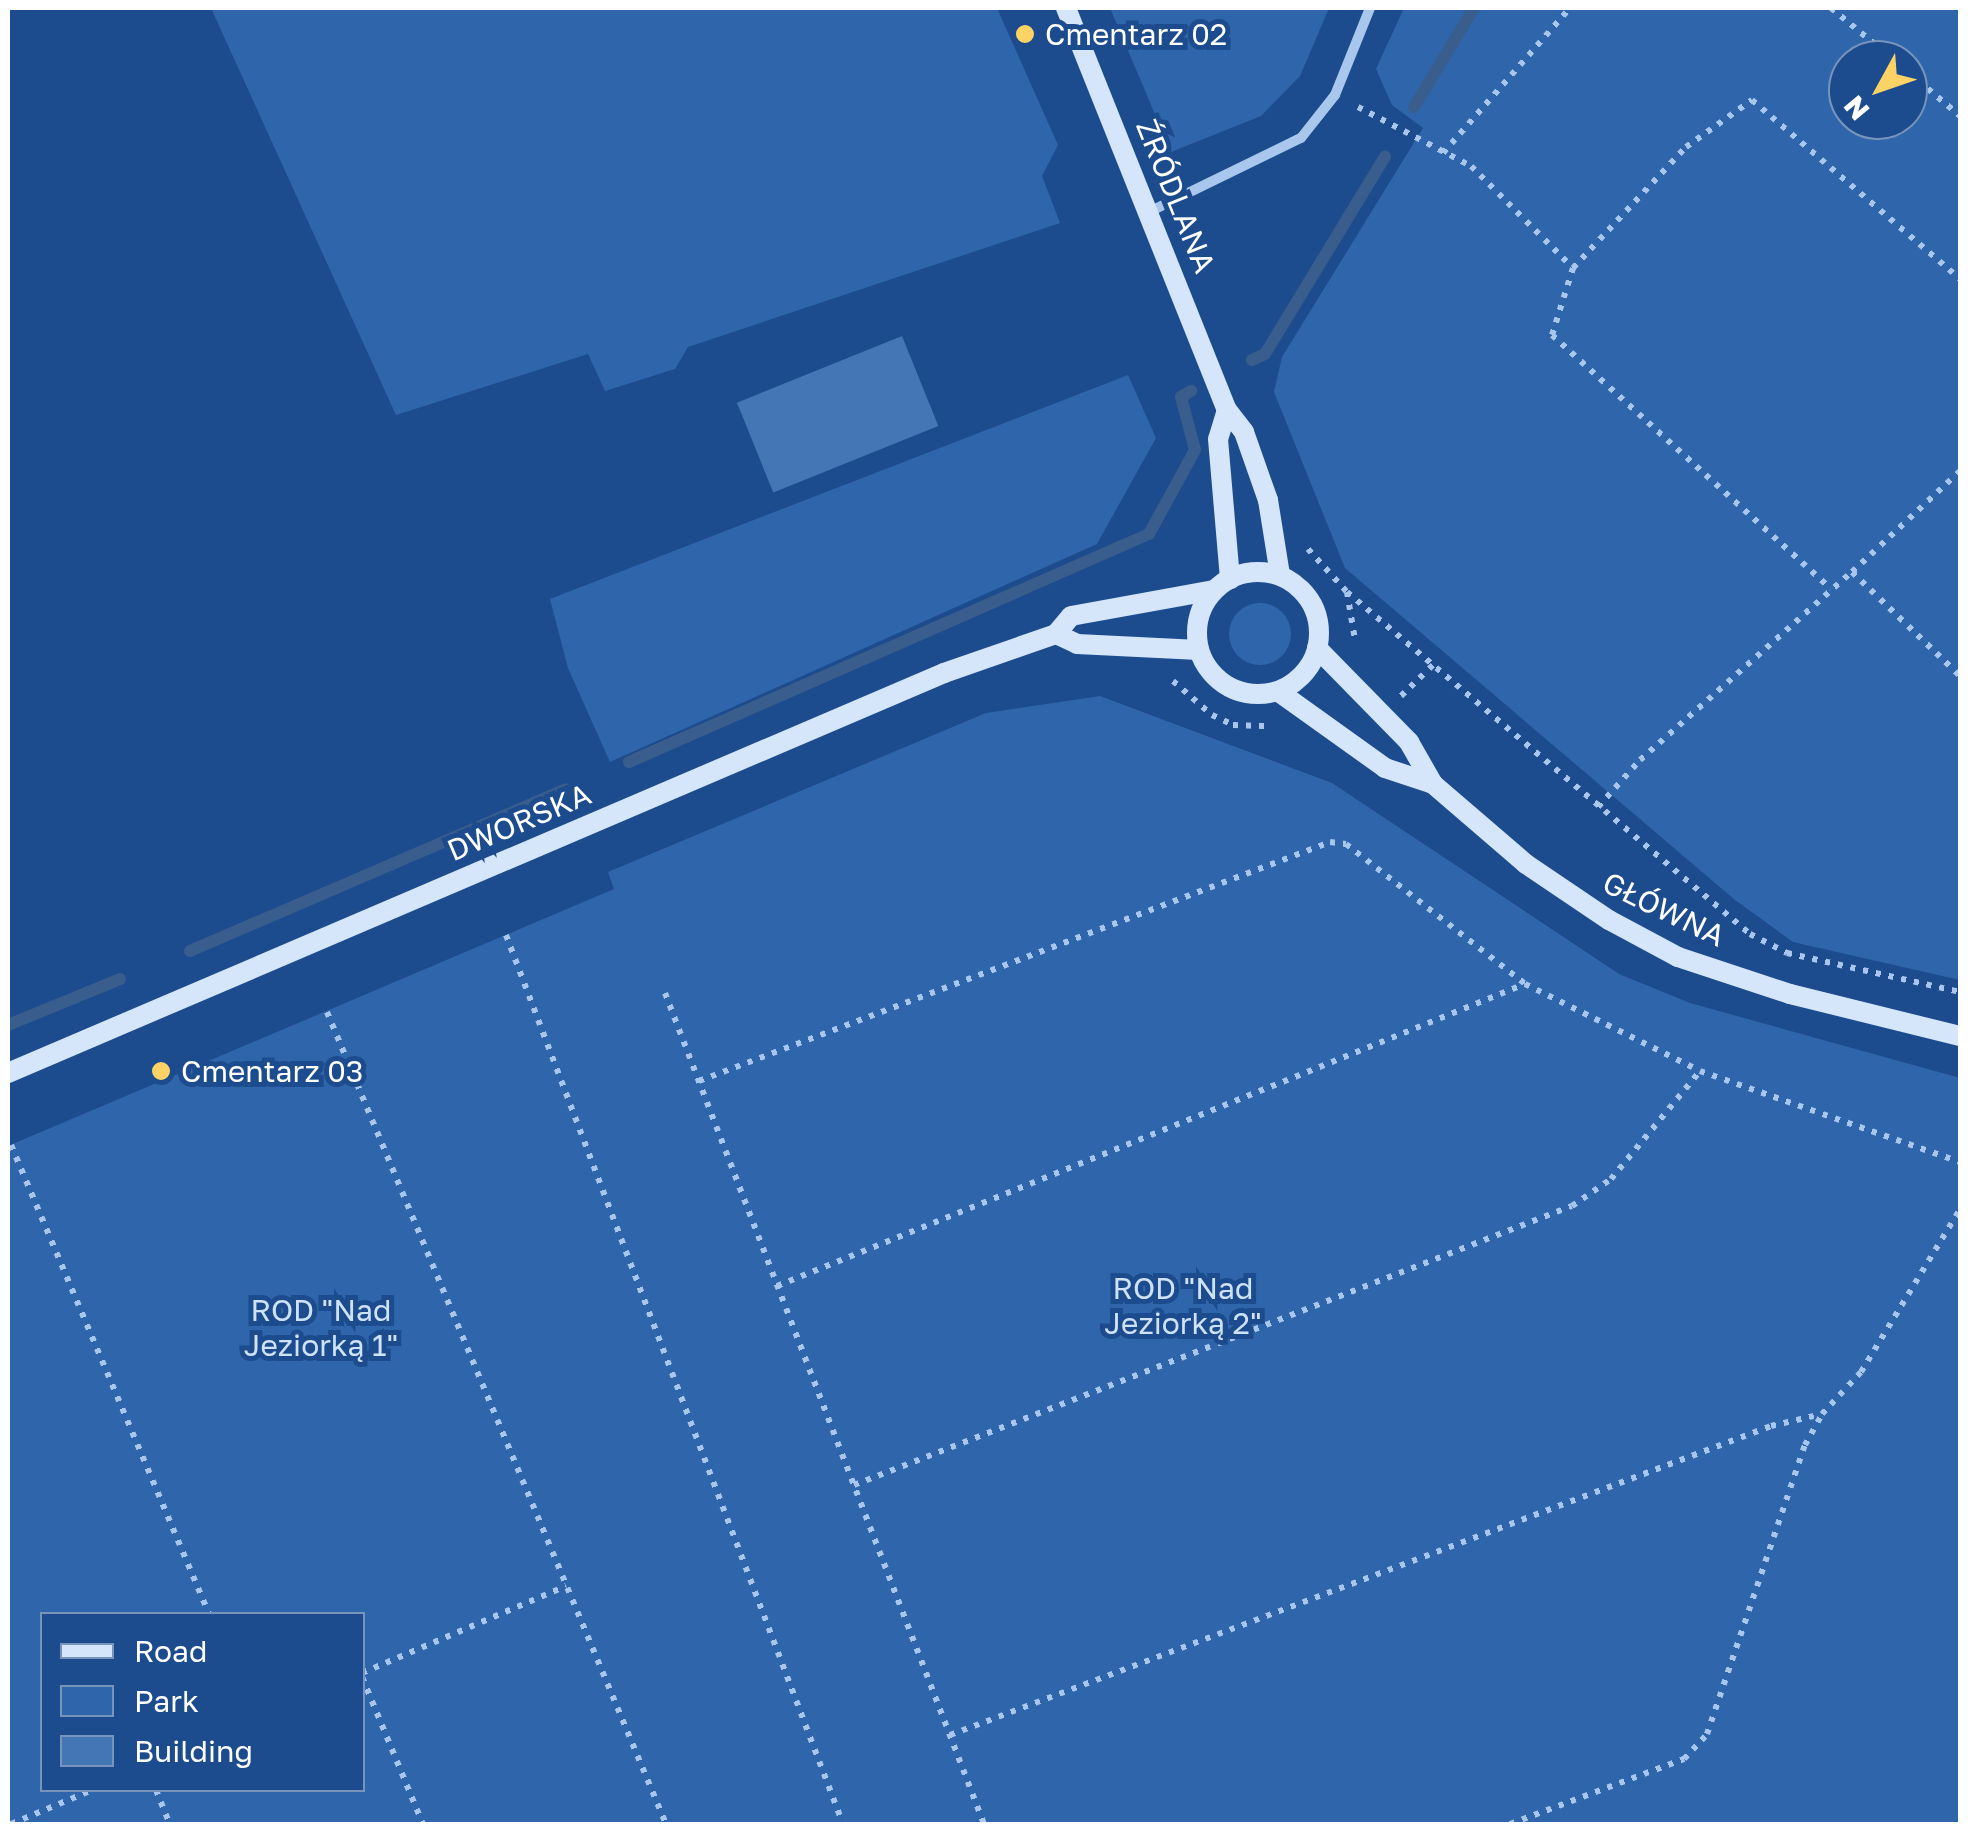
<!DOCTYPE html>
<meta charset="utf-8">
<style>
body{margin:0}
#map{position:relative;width:1968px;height:1832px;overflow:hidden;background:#1c4c8d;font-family:"Golos Text",sans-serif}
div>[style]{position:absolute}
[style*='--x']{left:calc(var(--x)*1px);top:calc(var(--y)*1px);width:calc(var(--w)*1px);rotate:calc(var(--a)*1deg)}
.green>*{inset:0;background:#2f66ab}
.round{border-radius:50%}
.stream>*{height:12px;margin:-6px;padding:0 6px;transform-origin:6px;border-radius:6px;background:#395d8c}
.building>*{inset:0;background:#4476b5;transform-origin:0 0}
.path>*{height:6px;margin-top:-3px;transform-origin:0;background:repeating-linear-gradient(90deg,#a9c7ed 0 5px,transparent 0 13px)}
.street>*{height:10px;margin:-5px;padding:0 5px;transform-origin:5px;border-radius:5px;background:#a9c7ed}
.secondary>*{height:20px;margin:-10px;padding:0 10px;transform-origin:10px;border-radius:10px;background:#d5e5fa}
.secondary>.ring{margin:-10px;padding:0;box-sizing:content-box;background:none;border:20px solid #d5e5fa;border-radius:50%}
.dots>*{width:28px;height:28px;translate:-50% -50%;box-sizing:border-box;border:5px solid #1c4c8d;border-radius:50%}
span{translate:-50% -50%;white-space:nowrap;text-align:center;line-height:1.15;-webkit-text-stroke:10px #1c4c8d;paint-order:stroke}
.poi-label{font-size:30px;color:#fff}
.left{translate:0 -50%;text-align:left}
.street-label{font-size:30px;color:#fff}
.park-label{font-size:30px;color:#cee2fa}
.frame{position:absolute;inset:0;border:10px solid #fff;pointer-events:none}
.legend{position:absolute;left:40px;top:1612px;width:325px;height:180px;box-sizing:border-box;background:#1c4c8d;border:2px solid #7794bb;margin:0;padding:12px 18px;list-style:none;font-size:30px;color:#fff}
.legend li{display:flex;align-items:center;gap:20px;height:50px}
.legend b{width:50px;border:2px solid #7794bb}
.north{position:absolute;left:1828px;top:40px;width:100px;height:100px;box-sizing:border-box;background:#1c4c8d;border:2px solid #7794bb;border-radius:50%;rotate:230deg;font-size:28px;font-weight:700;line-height:40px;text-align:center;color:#fff}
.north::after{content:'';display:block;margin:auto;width:35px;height:45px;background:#fed366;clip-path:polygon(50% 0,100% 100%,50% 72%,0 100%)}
</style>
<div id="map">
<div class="green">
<div style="clip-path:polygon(211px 8px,997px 8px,1058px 145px,1042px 176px,1060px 223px,688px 347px,675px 369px,605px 391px,588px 354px,396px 415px)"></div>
<div style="clip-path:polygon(1110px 8px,1329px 8px,1300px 76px,1261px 116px,1171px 152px)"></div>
<div style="clip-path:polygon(evenodd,1404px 8px,1960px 8px,1960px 980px,1793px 942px,1735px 900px,1345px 568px,1274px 392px,1282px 357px,1423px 128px,1392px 105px,1376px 69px,1404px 8px,1848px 60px,1908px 60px,1908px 120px,1848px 120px,1848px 60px)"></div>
<div style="clip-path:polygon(1128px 375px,1156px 438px,1097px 544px,610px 762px,568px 668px,550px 599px)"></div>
<div class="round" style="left:1229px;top:603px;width:62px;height:62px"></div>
<div style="clip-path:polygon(evenodd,1100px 696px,1332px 783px,1619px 974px,1690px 1003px,1960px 1078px,1960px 1824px,8px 1824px,8px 1146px,614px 889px,608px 872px,986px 713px,1100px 696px,42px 1614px,362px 1614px,362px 1790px,42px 1790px,42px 1614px)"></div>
</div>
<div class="stream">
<div style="--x:1414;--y:107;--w:116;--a:-58.8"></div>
<div style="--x:1252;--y:360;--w:14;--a:-25"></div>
<div style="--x:1265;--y:354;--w:231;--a:-58.7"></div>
<div style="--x:629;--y:762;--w:568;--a:-23.68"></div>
<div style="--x:1149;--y:534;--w:96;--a:-61.3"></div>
<div style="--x:1195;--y:450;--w:55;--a:-104.8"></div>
<div style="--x:1181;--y:397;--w:12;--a:-31"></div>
<div style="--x:190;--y:951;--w:409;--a:-23.3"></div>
<div style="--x:8;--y:1025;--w:121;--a:-22.3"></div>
</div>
<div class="building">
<div style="left:902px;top:336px;width:97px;height:178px;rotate:68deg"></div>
</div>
<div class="path">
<div style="--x:1831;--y:8;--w:82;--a:39.5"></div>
<div style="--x:1908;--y:72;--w:68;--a:40.2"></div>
<div style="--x:1358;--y:107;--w:127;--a:27.6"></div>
<div style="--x:1471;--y:166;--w:144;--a:45"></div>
<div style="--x:1573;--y:268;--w:70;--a:107.4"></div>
<div style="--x:1552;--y:335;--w:377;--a:42.3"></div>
<div style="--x:1443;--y:153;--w:193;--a:-48.8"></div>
<div style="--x:1573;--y:268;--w:166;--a:-47"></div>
<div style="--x:1686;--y:147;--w:81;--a:-35.5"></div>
<div style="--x:1752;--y:100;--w:274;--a:40.7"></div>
<div style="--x:1308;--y:549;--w:58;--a:47.8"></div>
<div style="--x:1347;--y:592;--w:49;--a:80.5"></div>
<div style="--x:1852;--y:572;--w:148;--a:-43.1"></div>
<div style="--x:1347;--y:592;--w:529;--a:40.32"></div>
<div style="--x:1750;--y:934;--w:42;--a:27.2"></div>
<div style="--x:1787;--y:953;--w:177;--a:12.7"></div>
<div style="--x:1173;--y:681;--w:52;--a:41.1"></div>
<div style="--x:1212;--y:715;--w:23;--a:25"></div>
<div style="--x:1233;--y:725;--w:37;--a:2"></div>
<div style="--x:1401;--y:696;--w:45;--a:-44.1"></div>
<div style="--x:1598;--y:807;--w:63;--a:-48.2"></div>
<div style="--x:1640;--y:760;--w:283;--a:-41.6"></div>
<div style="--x:1852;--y:572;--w:150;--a:43.9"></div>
<div style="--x:506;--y:935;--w:951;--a:69.24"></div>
<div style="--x:665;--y:993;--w:890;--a:69"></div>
<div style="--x:327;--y:1012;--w:880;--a:67.34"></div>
<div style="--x:699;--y:1081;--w:675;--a:-20.74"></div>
<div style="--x:1330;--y:842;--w:16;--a:7"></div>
<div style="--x:1346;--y:844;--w:227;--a:38"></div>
<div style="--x:1525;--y:984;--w:195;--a:26.4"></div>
<div style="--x:1700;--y:1071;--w:275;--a:19.3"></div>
<div style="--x:11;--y:1145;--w:509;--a:67.11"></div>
<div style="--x:777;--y:1286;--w:807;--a:-21.99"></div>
<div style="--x:854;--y:1485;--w:770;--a:-21.24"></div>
<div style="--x:1572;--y:1206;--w:47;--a:-34.7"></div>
<div style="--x:1611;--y:1179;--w:140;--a:-50.5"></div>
<div style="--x:362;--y:1673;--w:222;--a:-23.1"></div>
<div style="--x:362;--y:1677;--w:159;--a:67.5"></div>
<div style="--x:950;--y:1735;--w:877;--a:-20.62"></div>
<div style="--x:1771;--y:1426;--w:52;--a:-13.2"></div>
<div style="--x:156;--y:1790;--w:37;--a:68"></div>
<div style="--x:11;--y:1824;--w:88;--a:-22.8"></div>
<div style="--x:1510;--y:1824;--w:186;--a:-20.5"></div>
<div style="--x:1684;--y:1759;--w:34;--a:-47"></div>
<div style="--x:1707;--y:1734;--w:305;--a:-71.3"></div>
<div style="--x:1805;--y:1445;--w:35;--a:-61"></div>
<div style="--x:1822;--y:1414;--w:57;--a:-47.1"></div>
<div style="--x:1861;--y:1372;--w:191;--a:-58.7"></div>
</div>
<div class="street">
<div style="--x:1151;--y:211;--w:167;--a:-26"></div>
<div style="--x:1301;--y:138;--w:55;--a:-51.7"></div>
<div style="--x:1335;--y:95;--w:94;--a:-68.1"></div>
</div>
<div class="secondary">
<div style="--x:1066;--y:8;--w:433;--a:68.2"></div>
<div style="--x:1227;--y:410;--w:28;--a:52"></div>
<div style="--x:1244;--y:432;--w:72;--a:70.6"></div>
<div style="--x:1268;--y:500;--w:76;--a:80.9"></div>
<div style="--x:1227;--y:410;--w:30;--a:107"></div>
<div style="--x:1218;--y:439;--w:141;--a:85.1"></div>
<div class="ring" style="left:1197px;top:572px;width:102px;height:102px"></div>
<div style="--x:1056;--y:634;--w:23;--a:25"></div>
<div style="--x:1077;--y:644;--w:122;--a:2.8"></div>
<div style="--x:1317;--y:648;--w:132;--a:45.6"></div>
<div style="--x:1409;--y:742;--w:48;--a:60.3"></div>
<div style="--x:1433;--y:784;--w:123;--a:40.7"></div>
<div style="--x:1526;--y:864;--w:100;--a:34"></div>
<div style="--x:1609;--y:920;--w:78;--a:28.2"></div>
<div style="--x:1678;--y:957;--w:118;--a:18.3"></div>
<div style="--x:1790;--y:994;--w:175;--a:13.9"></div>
<div style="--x:1279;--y:692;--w:130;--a:35.6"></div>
<div style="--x:1385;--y:768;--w:51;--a:18.4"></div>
<div style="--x:8;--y:1073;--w:1018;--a:-23.14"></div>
<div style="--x:944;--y:673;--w:119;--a:-19.2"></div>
<div style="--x:1056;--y:634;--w:23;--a:-50"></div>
<div style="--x:1071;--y:616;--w:145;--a:-10.3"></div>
</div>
<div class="dots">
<div style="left:1025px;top:34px;background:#fed366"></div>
<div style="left:161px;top:1071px;background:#fed366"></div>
</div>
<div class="poi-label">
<span class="left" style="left:1045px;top:34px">Cmentarz 02</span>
<span class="left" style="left:181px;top:1071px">Cmentarz 03</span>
</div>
<div class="street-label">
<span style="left:1176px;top:196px;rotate:68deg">ŹRÓDLANA</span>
<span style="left:519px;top:822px;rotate:-23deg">DWORSKA</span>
<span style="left:1664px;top:909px;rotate:26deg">GŁÓWNA</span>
</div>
<div class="park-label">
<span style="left:1183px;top:1305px">ROD "Nad<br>Jeziorką 2"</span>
<span style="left:321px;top:1327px">ROD "Nad<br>Jeziorką 1"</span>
</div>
<div class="frame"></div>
<ul class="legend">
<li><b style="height:12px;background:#d5e5fa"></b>Road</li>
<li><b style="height:28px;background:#2f66ab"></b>Park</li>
<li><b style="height:28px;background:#4476b5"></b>Building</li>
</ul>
<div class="north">N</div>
</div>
